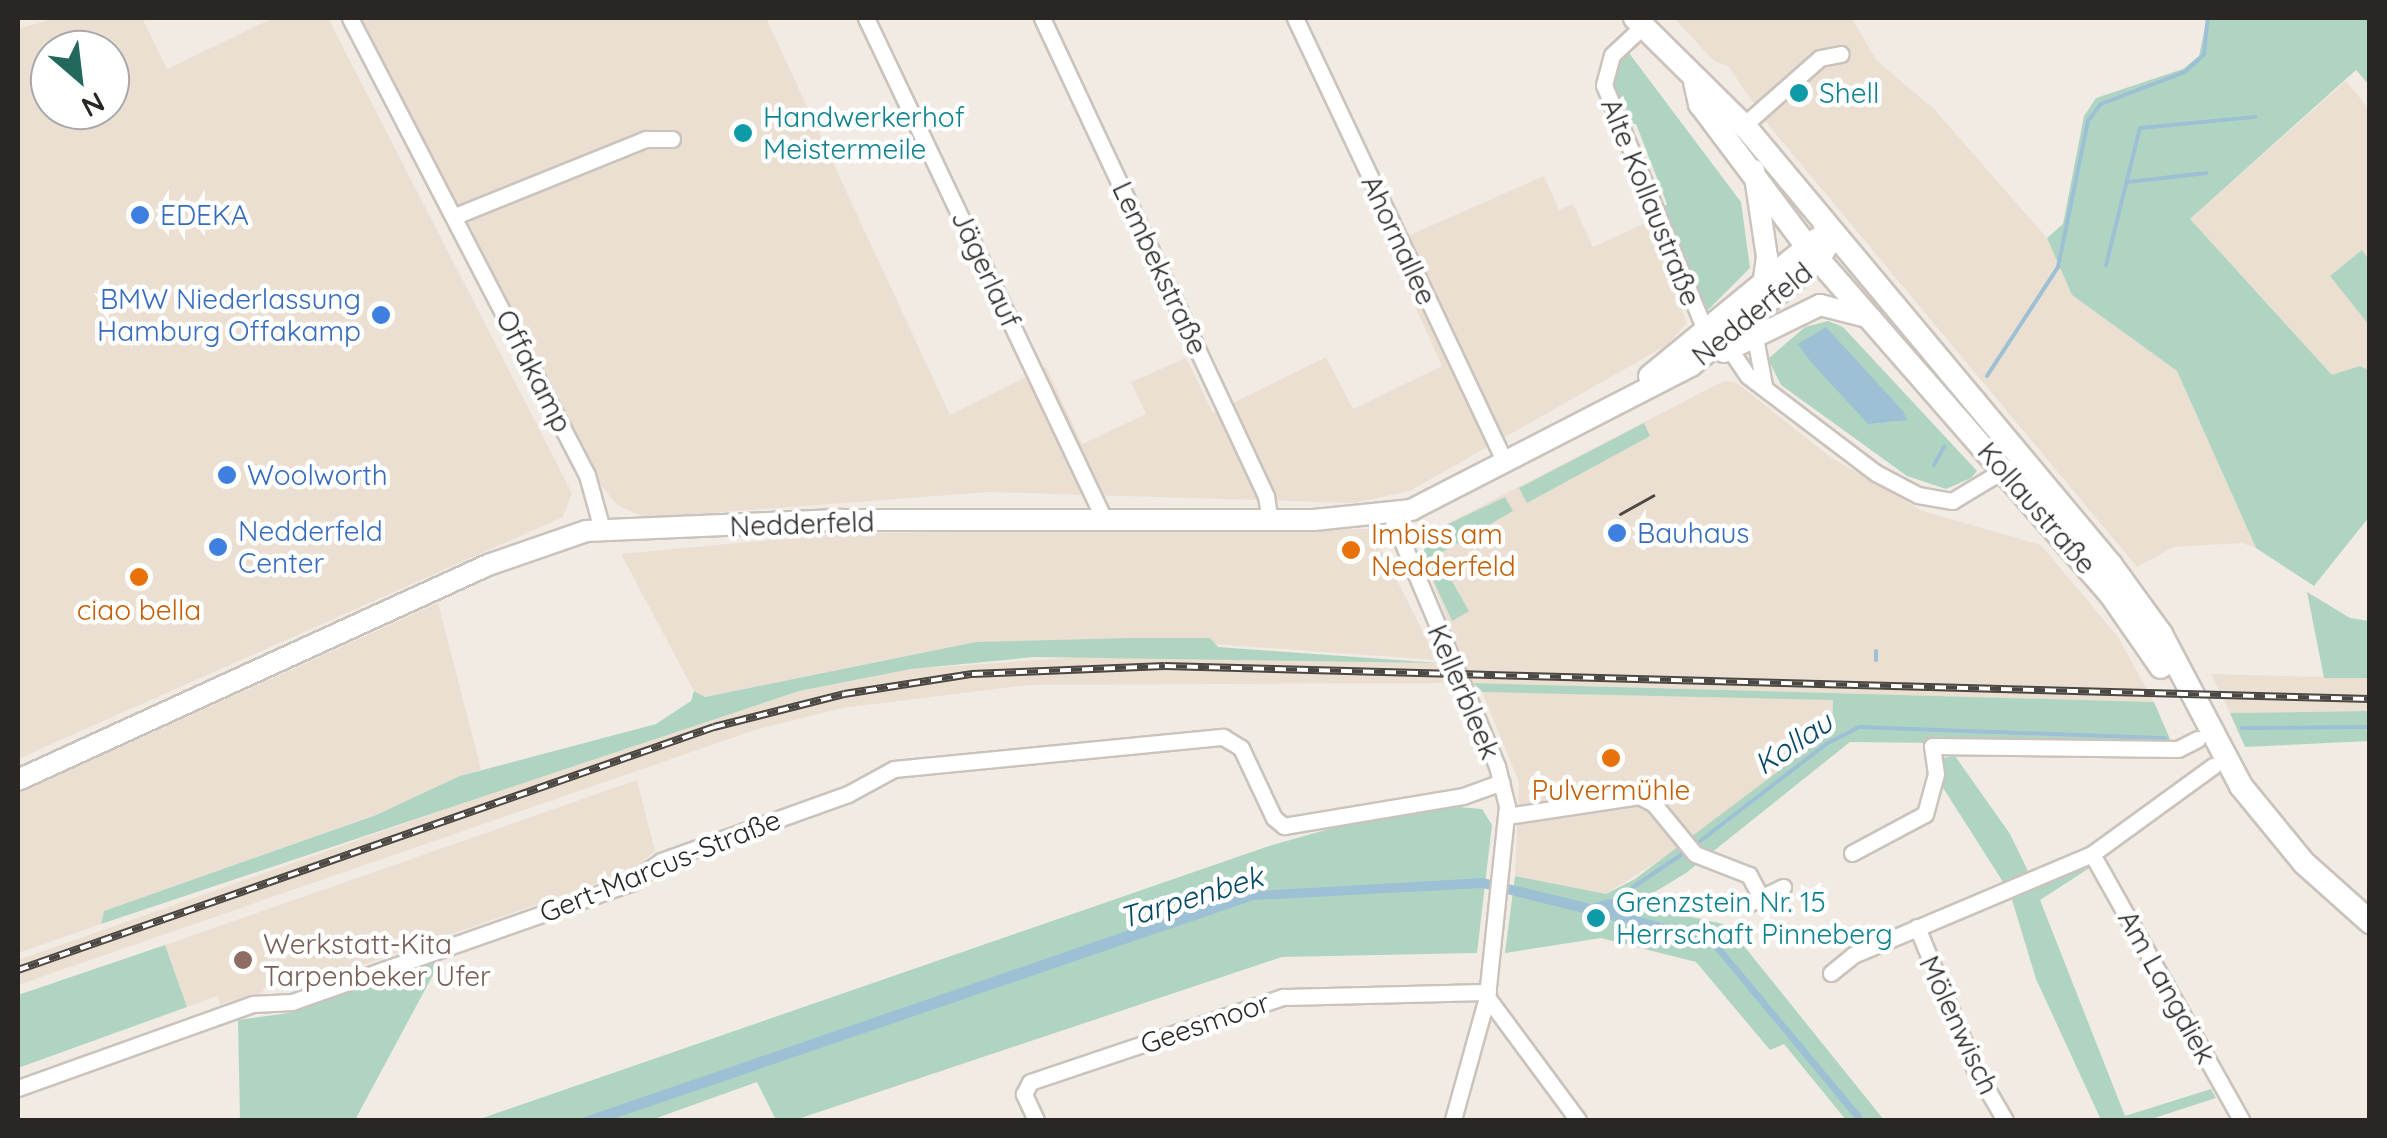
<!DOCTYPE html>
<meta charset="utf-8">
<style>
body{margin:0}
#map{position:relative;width:2387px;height:1138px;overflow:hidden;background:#f2ebe4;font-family:Quicksand,sans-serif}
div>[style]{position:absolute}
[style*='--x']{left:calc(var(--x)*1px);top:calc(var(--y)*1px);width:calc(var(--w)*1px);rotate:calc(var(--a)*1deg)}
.built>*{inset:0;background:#ebdfd2}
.green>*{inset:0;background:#afd5c2}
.water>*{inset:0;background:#9dc0d5}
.stream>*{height:4px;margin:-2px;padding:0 2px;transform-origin:2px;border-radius:2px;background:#9dc0d5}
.roads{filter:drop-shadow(2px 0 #cac3bc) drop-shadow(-2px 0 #cac3bc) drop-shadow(0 2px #cac3bc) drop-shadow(0 -2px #cac3bc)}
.street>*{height:15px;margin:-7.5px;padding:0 7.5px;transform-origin:7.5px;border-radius:7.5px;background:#fff}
.secondary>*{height:20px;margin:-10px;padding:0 10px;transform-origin:10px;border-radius:10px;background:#fff}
.primary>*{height:22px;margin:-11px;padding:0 11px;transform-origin:11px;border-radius:11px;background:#fff}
.tram>*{height:2.5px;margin:-1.25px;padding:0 1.25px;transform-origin:1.25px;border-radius:1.25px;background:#4b4743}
.rail>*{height:8px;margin-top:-4px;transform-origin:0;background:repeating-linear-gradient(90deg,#fff 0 11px,#4b4743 0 22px);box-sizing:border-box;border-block:2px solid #4b4743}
.dots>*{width:28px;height:28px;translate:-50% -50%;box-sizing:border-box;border:5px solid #fff;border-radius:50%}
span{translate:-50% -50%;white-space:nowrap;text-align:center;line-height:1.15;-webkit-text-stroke:9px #fff;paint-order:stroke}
.culture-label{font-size:28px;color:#0d838f}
.left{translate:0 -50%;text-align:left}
.street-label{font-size:28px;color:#292623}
.shop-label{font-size:28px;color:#366cbe}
.right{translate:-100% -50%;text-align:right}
.food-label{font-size:28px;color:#c56008}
.education-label{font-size:28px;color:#785e54}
.water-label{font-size:30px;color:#044865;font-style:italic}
.frame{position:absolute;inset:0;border:20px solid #292623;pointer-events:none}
.north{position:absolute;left:30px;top:30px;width:100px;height:100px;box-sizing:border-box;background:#fff;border:2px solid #a9a8a7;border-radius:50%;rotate:152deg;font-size:28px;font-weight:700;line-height:40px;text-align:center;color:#292623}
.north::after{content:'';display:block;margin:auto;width:35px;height:45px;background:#22685d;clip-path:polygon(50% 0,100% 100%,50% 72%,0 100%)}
</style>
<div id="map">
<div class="built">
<div style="clip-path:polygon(evenodd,55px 18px,142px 18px,167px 69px,273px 18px,328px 18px,572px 493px,563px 517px,18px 759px,18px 29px,55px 18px,50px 50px,110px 50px,110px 110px,50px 110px,50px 50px)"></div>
<div style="clip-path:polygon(362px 18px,766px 18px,950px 415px,1046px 367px,1082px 444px,1146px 414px,1131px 382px,1186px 358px,1213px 413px,1326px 357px,1353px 409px,1442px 366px,1387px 245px,1544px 176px,1559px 210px,1573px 204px,1593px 247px,1650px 221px,1687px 323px,1667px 345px,1410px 491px,1354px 503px,988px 492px,646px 518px,617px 505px,601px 485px)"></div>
<div style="clip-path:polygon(1674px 18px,1852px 18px,1876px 60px,1934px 109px,2047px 238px,2072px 295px,2177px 371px,2256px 548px,2242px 543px,2174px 547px,2137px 567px,1770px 127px,1728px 66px,1714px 61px)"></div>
<div style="clip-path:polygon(2346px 81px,2369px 109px,2369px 370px,2360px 366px,2333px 376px,2190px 219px)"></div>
<div style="clip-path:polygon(1724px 381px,1737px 383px,1829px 456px,1923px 511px,2041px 545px,2118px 637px,2154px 702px,1473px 683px,1423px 559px,1427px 534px)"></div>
<div style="clip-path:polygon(1371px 529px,1437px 660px,1130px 638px,976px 643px,705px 697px,694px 691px,621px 554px,843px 533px)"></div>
<div style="clip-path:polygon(438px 603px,481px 769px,375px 815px,104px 911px,101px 924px,18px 953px,18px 794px)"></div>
<div style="clip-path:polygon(1110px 655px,1439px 663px,1449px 683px,1028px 685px,842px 708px,755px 730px,18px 985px,18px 960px,696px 721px,799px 691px,911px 669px)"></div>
<div style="clip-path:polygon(2211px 674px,2369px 678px,2369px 711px,2230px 713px)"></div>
<div style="clip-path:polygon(1482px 692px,1833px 699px,1832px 731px,1688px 842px,1606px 894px,1515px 876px,1519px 782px)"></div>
<div style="clip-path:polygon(637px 780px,655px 851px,630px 872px,322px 979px,286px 987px,267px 984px,262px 993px,220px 1004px,217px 996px,187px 1007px,165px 945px)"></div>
</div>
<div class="green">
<div style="clip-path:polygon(2207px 18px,2369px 18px,2369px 85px,2356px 70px,2190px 219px,2332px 375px,2360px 366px,2369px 370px,2369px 517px,2314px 586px,2256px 548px,2177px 371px,2072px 295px,2047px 238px,2063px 224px,2084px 116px,2096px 98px,2183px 69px,2199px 56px)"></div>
<div style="clip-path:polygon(1626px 49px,1741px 202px,1750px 268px,1708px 310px,1661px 209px,1667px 204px,1636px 124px,1628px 124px,1611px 79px)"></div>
<div style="clip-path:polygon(2362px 250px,2369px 260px,2369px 325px,2330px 276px)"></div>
<div style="clip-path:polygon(1828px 321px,1843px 327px,1977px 471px,1971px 478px,1946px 489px,1907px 476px,1781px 385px,1768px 359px,1805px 327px)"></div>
<div style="clip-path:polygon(1644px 423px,1650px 436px,1527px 503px,1519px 488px)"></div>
<div style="clip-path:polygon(1505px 497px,1513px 511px,1437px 555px,1469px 611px,1452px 621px,1423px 558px,1427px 534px)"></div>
<div style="clip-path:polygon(2307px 592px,2350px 618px,2369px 621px,2369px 678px,2324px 678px)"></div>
<div style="clip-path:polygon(1130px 638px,1210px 638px,1218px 647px,1439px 663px,1035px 657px,911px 669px,799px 691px,101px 924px,104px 911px,376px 815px,460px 776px,656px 724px,691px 701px,694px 691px,705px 697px,976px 642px)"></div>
<div style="clip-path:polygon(1473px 683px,2154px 702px,2173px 746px,1850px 742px,1686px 873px,1643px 899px,1644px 906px,1727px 925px,1884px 1120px,1846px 1120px,1784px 1044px,1770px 1050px,1696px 962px,1601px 938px,1505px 953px,1515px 876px,1606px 894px,1635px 879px,1832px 731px,1833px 700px,1482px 692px)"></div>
<div style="clip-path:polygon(2369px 711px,2369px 741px,2245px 747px,2230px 713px)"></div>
<div style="clip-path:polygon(1955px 756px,2010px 834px,2028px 871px,2003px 882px,1940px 783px,1943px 758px)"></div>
<div style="clip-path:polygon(1459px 807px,1482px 809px,1492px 825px,1477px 953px,1282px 957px,795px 1120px,776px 1120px,757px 1082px,651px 1120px,477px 1120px,1269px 846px,1336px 827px)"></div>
<div style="clip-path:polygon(2079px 864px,2091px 867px,2040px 900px,2125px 1116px,2211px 1089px,2216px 1098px,2148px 1120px,2101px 1120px,2036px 979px,2010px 893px)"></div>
<div style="clip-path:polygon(165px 945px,187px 1007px,18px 1068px,18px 995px)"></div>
<div style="clip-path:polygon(441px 960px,355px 1120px,240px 1120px,238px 1020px,289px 1013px)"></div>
</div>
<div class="water">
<div style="clip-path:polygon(1826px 327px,1903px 411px,1907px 420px,1868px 424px,1810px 361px,1798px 344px)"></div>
<div style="clip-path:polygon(1483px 878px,1591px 904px,1609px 899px,1621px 912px,1713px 937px,1863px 1117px,1856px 1120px,1711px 945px,1483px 888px,1254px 900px,610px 1120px,576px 1120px,1240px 892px)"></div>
</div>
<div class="stream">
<div style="--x:2128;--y:182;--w:79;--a:-6.6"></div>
<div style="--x:2106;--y:265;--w:141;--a:-76.1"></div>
<div style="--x:2140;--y:128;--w:116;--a:-5.5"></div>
<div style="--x:1987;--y:376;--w:130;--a:-56.9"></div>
<div style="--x:2058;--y:267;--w:149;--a:-78.4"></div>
<div style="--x:2088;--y:121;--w:21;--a:-53"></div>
<div style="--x:2101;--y:104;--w:90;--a:-20.9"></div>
<div style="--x:2185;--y:72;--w:26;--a:-43"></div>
<div style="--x:2204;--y:54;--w:36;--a:-84"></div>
<div style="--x:1934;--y:465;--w:21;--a:-61"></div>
<div style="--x:1876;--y:660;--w:9;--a:-90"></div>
<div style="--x:2242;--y:728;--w:128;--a:-0.4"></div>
<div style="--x:1695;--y:845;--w:165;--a:-37.6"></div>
<div style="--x:1826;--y:744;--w:38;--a:-27"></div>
<div style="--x:1860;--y:727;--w:306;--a:2.1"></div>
<div style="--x:1608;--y:904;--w:95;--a:-33.9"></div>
</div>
<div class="roads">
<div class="street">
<div style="--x:350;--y:18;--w:515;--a:62.59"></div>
<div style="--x:587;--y:475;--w:56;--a:74.5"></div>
<div style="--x:866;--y:18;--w:557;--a:64.59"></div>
<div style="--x:1042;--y:18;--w:528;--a:64.89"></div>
<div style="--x:1266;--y:496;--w:25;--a:81"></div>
<div style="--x:1295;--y:18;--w:491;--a:64.7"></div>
<div style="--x:1643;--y:26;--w:42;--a:136.9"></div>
<div style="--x:1612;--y:55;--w:31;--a:105"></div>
<div style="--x:1604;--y:85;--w:265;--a:67.6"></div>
<div style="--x:1744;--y:125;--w:101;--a:-41.4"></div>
<div style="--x:1820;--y:58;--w:21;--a:-11"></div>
<div style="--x:455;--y:216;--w:206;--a:-22"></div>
<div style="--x:646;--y:139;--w:26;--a:0"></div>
<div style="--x:1754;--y:332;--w:54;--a:79.3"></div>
<div style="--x:1724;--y:341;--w:42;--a:55.6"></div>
<div style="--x:1748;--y:376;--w:161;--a:37.2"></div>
<div style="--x:1876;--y:473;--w:47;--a:27.6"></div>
<div style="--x:1918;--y:495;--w:35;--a:10"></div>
<div style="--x:1952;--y:501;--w:64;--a:-31"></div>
<div style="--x:1391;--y:515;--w:272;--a:67.1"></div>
<div style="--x:1497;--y:766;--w:41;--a:76"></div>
<div style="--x:1507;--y:806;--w:192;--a:96"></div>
<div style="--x:1487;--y:997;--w:128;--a:105.5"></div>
<div style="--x:1507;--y:816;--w:134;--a:-8.6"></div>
<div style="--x:1639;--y:796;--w:16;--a:27"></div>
<div style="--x:1653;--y:803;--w:66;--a:50.5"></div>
<div style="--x:1695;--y:854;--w:58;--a:21.3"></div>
<div style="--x:1749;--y:875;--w:26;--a:62"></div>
<div style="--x:1852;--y:853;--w:83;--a:-28.1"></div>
<div style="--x:1925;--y:814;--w:41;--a:-74.6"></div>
<div style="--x:1936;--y:774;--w:28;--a:-98"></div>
<div style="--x:1932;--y:746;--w:246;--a:0.7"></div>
<div style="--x:2178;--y:749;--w:22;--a:-27"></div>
<div style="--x:2092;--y:854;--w:305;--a:60.7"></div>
<div style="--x:1748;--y:904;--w:39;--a:-26"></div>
<div style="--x:1917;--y:927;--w:151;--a:67.8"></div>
<div style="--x:1974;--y:1067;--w:61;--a:59.7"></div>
<div style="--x:1831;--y:973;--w:28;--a:-39"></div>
<div style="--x:1853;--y:955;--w:259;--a:-22.9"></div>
<div style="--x:2092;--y:854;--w:150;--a:-36"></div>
<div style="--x:1487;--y:997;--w:153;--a:53.5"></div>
<div style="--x:18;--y:1088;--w:250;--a:-19.7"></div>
<div style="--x:253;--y:1004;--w:39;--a:-3"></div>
<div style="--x:292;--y:1002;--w:358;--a:-19.4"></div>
<div style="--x:630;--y:883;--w:38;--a:-35"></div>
<div style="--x:661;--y:861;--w:199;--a:-19.7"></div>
<div style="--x:848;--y:794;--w:52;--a:-28.5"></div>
<div style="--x:894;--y:769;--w:331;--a:-5.6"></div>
<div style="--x:1223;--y:737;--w:21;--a:31"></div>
<div style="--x:1241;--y:748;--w:77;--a:64.8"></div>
<div style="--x:1274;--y:818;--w:13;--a:39"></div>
<div style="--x:1284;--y:826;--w:181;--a:-9.5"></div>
<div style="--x:1463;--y:796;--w:41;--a:-19.7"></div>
<div style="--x:1036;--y:1120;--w:29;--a:-115"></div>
<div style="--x:1024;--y:1094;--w:13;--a:-63"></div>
<div style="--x:1030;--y:1082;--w:267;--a:-18.6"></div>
<div style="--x:1283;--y:997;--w:205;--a:-1.4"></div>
</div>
<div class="secondary">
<div style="--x:1754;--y:170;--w:88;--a:81.5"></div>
<div style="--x:1767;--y:257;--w:22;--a:98"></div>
<div style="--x:1724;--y:352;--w:107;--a:-26.1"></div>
<div style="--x:1820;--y:305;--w:53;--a:14.3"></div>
<div style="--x:1649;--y:376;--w:216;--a:-39.4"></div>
<div style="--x:18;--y:780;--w:517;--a:-24.58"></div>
<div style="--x:488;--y:565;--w:104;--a:-19.1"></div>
<div style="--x:586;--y:531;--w:257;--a:-2.5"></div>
<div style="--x:843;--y:520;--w:471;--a:0"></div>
<div style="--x:1314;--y:520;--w:98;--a:-5.9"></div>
<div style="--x:1411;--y:510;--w:315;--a:-27.2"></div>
<div style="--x:1691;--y:366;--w:166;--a:-39.6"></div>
<div style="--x:1819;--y:260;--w:15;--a:-58"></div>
<div style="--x:1827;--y:247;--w:28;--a:-98"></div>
</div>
<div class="primary">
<div style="--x:1635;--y:18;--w:159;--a:44.7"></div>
<div style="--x:1748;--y:130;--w:567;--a:50.16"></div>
<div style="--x:2111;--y:565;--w:85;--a:54.1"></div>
<div style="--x:2161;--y:634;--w:172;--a:62.2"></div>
<div style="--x:2241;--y:786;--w:99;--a:50.7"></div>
<div style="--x:2304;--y:863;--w:89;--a:41.8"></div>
<div style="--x:1695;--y:82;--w:23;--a:77"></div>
<div style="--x:1700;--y:104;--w:175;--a:53.1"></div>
<div style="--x:1805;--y:244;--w:462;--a:48.9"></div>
<div style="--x:2109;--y:592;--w:91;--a:55.3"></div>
</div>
</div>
<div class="tram">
<div style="--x:1620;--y:514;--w:38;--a:-29"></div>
</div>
<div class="rail">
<div style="--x:18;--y:970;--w:737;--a:-19.25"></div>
<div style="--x:714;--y:727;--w:134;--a:-14.2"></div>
<div style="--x:844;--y:694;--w:130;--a:-8.9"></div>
<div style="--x:972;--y:674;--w:193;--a:-2.4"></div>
<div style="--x:1165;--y:666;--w:1205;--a:1.57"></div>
</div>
<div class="dots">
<div style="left:1799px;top:93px;background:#0f9aa8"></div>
<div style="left:743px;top:133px;background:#0f9aa8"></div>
<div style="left:140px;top:215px;background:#3f7fe0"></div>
<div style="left:381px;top:315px;background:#3f7fe0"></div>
<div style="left:227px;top:475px;background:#3f7fe0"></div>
<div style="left:1617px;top:533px;background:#3f7fe0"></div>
<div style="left:218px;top:547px;background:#3f7fe0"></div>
<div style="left:1351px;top:550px;background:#e8710a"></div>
<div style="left:139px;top:577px;background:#e8710a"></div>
<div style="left:1611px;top:758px;background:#e8710a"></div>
<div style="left:1596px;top:918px;background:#0f9aa8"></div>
<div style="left:243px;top:960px;background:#8d6e63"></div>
</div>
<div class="culture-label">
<span class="left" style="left:1819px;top:93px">Shell</span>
<span class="left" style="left:763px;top:133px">Handwerkerhof<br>Meistermeile</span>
<span class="left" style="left:1616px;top:918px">Grenzstein Nr. 15<br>Herrschaft Pinneberg</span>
</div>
<div class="street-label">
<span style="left:1651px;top:202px;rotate:68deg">Alte Kollaustraße</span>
<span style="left:1399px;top:240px;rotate:65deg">Ahornallee</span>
<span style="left:1160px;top:268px;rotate:65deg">Lembekstraße</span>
<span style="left:986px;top:269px;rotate:65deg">Jägerlauf</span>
<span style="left:1752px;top:314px;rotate:-39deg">Nedderfeld</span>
<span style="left:534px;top:371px;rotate:63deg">Offakamp</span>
<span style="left:2037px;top:508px;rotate:49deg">Kollaustraße</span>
<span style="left:802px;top:524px;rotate:-2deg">Nedderfeld</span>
<span style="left:1464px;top:692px;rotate:67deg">Kellerbleek</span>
<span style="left:660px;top:866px;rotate:-22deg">Gert-Marcus-Straße</span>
<span style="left:2167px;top:987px;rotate:61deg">Am Langdiek</span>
<span style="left:1205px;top:1023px;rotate:-19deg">Geesmoor</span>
<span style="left:1959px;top:1025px;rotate:65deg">Mölenwisch</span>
</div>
<div class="shop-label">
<span class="left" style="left:160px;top:215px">EDEKA</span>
<span class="right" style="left:361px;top:315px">BMW Niederlassung<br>Hamburg Offakamp</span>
<span class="left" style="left:247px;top:475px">Woolworth</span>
<span class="left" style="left:238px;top:547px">Nedderfeld<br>Center</span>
<span class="left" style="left:1637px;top:533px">Bauhaus</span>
</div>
<div class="food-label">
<span class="left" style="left:1371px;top:550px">Imbiss am<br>Nedderfeld</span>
<span style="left:139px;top:610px">ciao bella</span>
<span style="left:1611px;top:790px">Pulvermühle</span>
</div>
<div class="education-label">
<span class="left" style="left:263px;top:960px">Werkstatt-Kita<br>Tarpenbeker Ufer</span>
</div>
<div class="water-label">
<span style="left:1793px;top:743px;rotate:-34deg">Kollau</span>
<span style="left:1191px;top:897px;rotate:-17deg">Tarpenbek</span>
</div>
<div class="frame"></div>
<div class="north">N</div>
</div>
